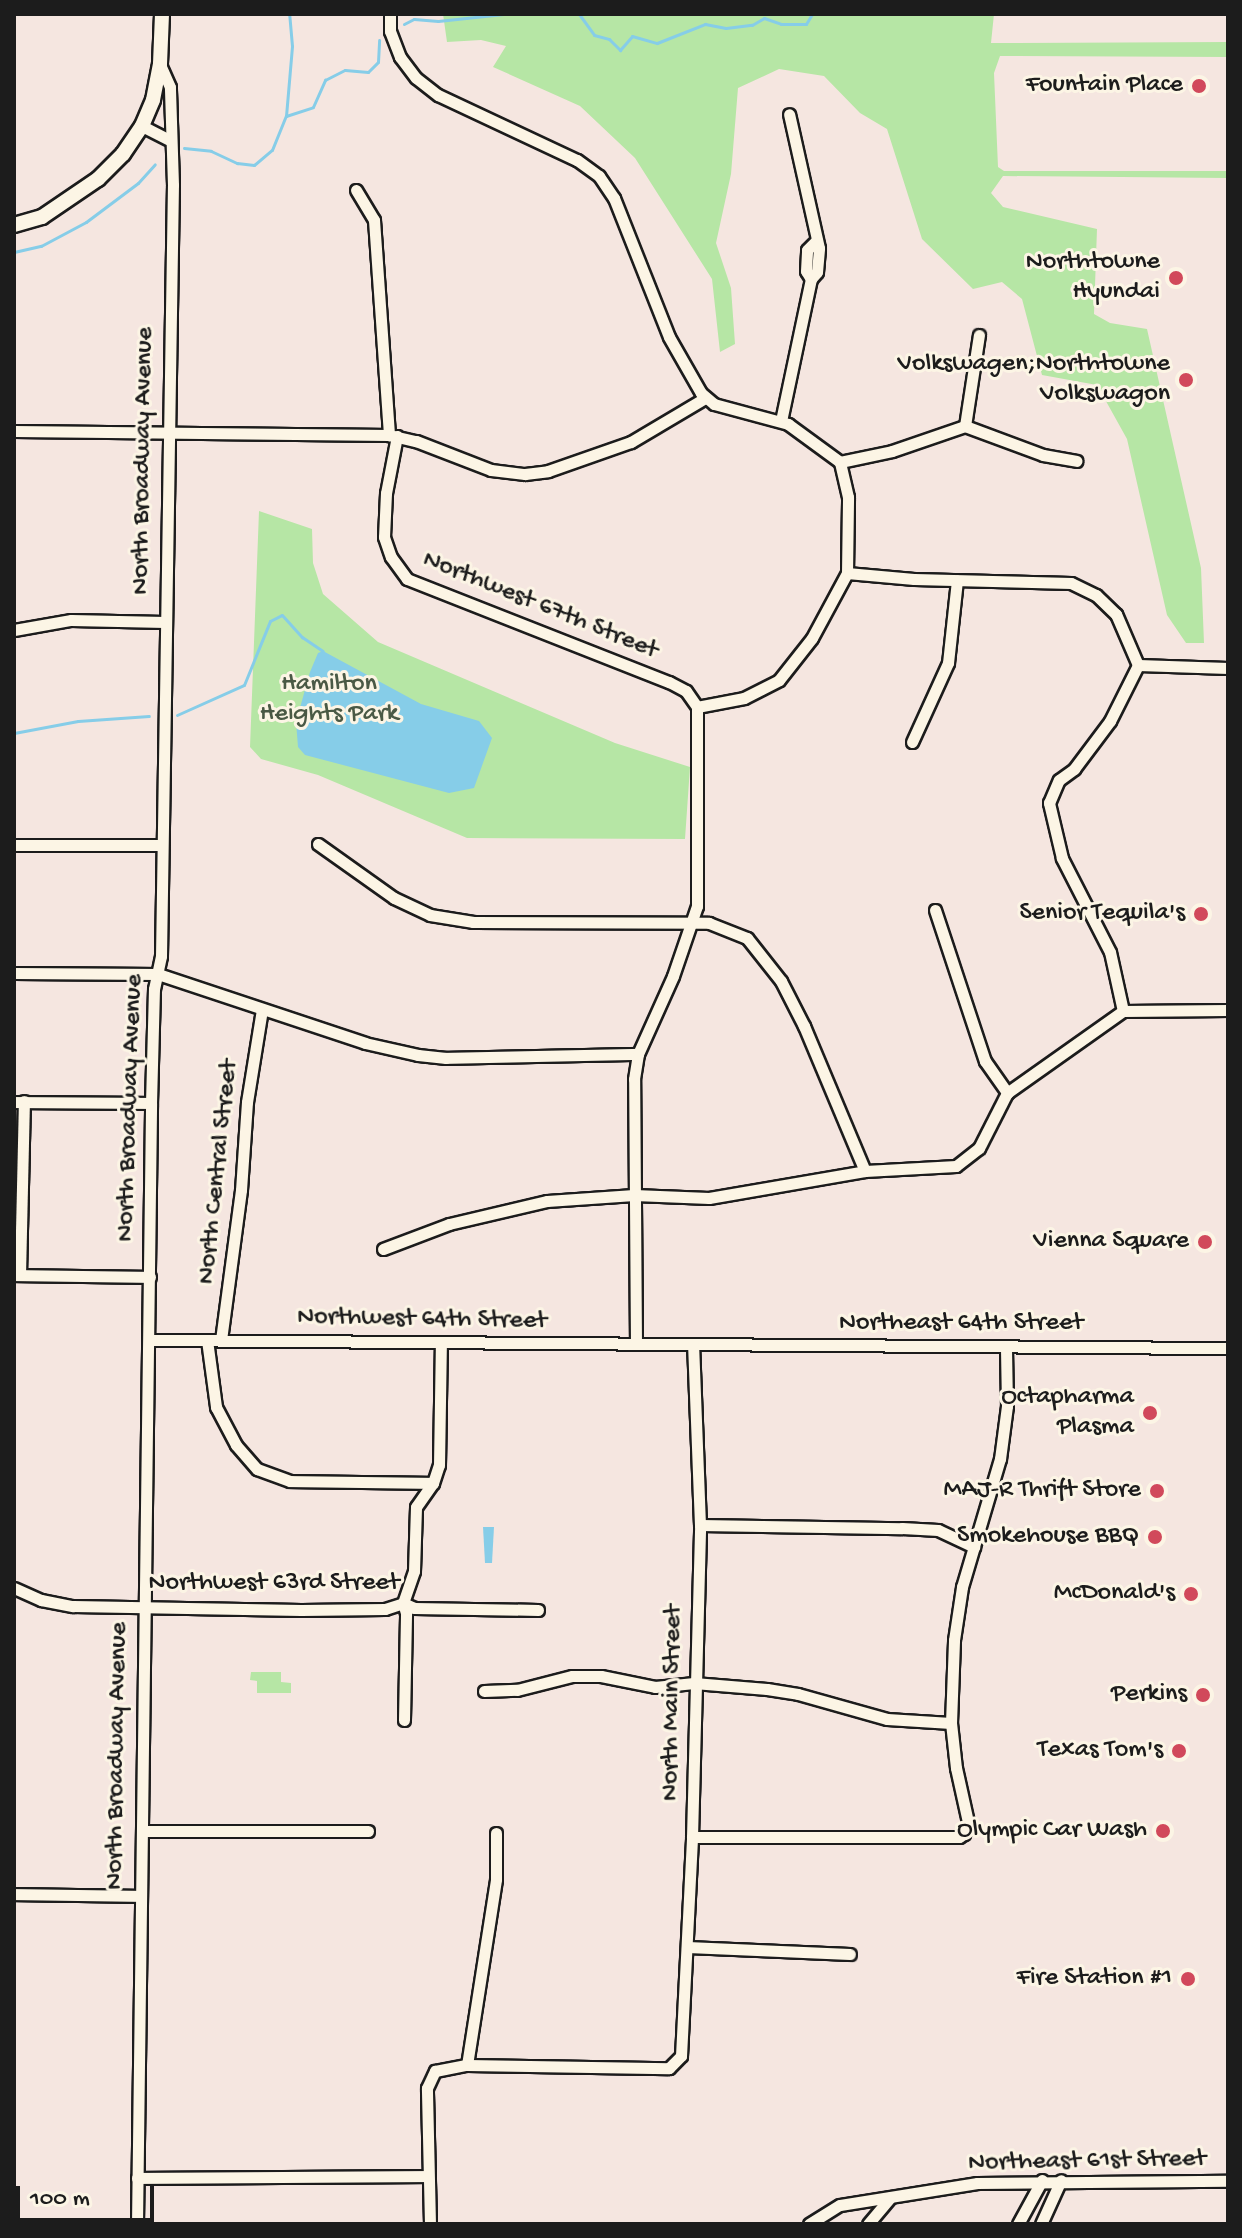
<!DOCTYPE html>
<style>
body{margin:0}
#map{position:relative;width:1242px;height:2238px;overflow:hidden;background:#f5e6e0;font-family:"Gochi Hand",sans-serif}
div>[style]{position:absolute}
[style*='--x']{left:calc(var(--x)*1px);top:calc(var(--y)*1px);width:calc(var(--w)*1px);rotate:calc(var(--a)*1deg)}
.green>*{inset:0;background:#b6e6a5}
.water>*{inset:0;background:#86cde8}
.stream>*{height:3px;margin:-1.5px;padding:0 1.5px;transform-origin:1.5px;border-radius:1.5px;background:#86cde8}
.roads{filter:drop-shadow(2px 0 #1c1c1c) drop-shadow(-2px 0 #1c1c1c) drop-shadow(0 2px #1c1c1c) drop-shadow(0 -2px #1c1c1c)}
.minor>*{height:11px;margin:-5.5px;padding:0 5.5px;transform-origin:5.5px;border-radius:5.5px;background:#fcf5e5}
.major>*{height:14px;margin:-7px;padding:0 7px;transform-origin:7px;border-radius:7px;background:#fcf5e5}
.dots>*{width:22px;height:22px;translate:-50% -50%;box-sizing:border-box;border:4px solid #fcf5e5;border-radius:50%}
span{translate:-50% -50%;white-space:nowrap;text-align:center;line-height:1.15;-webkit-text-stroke:6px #fcf5e5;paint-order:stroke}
.poi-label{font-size:26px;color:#1c1c1c}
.right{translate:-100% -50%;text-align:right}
.street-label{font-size:26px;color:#1c1c1c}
.park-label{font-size:26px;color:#4a5945}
.frame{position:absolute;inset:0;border:16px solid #1c1c1c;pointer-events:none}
.scale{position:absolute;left:16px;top:2186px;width:138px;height:36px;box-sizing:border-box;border:4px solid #1c1c1c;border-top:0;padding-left:10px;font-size:24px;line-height:28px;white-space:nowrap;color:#1c1c1c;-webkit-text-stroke:6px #fcf5e5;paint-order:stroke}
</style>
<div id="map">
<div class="green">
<div style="clip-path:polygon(443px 14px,994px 14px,991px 43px,1228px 42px,1228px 57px,1000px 56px,994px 73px,998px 167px,1004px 171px,1227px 171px,1227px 178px,1003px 176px,991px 193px,1003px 207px,1097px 229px,1094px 314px,1110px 323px,1147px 329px,1201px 568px,1204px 643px,1186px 643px,1167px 615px,1127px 439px,1097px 385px,1042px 375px,1022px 299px,1002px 282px,973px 289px,922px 239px,887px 129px,860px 113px,824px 76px,779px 69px,738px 88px,731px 174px,716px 243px,731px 288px,735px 344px,720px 352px,712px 279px,635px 158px,580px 106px,493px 67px,506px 46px,481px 40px,447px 42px)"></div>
<div style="clip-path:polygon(259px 511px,312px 529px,313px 563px,323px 594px,378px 642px,615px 743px,690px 767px,685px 839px,467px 838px,318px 775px,261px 759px,250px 747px)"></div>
<div style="clip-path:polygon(251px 1672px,281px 1672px,281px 1682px,291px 1683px,291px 1693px,257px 1693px,257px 1681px,250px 1680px)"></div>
</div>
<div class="water">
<div style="clip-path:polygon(323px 651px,421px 704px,479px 721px,492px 738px,474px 788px,449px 793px,305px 755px,298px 747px,296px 722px,310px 672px,318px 653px)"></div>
<div style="clip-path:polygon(483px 1527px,494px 1527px,492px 1563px,485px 1563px)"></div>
</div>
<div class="stream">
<div style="--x:530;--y:14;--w:12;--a:0"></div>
<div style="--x:579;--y:14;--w:26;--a:54"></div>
<div style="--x:594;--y:35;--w:16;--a:15"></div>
<div style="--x:609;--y:39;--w:16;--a:45"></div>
<div style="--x:620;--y:50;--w:18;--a:-49"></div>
<div style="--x:632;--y:36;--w:26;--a:16"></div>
<div style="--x:657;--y:43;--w:52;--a:-21.6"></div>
<div style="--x:705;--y:24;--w:21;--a:11"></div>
<div style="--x:726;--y:28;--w:26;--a:-7"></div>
<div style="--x:752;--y:25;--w:14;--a:-30"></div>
<div style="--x:764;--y:18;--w:18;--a:19"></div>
<div style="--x:781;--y:24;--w:25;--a:0"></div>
<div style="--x:806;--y:24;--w:12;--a:-59"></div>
<div style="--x:404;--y:24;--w:11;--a:-27"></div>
<div style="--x:414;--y:19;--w:24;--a:5"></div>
<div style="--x:438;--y:21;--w:66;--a:-6.1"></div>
<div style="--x:286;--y:116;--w:70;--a:-85.1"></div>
<div style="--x:292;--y:46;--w:32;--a:-95"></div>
<div style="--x:184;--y:148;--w:27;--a:6"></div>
<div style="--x:211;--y:151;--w:29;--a:25"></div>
<div style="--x:237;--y:163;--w:17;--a:7"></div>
<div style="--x:254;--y:165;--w:23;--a:-40"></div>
<div style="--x:272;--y:150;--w:37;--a:-68"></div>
<div style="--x:286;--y:116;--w:28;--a:-18"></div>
<div style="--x:313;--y:107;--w:30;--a:-66"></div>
<div style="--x:325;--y:80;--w:22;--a:-27"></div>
<div style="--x:345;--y:70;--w:23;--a:5"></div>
<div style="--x:368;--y:72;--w:14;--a:-45"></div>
<div style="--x:378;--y:62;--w:22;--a:-87"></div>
<div style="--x:14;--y:252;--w:28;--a:-13"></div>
<div style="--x:41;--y:246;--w:51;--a:-28.1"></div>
<div style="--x:86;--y:222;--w:65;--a:-36.9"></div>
<div style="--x:138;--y:183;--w:25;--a:-48"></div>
<div style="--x:177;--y:715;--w:73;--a:-24.1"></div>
<div style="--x:244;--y:685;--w:69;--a:-67.9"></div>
<div style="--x:270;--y:621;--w:13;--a:-27"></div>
<div style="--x:282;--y:615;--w:30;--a:48"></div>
<div style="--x:302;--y:637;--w:25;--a:34"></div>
<div style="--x:14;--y:733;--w:65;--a:-10.6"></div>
<div style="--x:78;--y:721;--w:71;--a:-4"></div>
</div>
<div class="roads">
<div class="minor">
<div style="--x:390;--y:14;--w:17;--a:90"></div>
<div style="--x:390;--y:31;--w:28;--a:69"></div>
<div style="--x:400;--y:57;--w:26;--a:53"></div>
<div style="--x:416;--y:78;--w:28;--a:38"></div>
<div style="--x:438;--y:95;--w:153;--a:25.1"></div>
<div style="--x:577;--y:160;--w:27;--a:36"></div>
<div style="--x:599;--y:176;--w:27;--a:56"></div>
<div style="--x:614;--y:198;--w:149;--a:68.4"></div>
<div style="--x:669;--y:337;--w:64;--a:60.3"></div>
<div style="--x:701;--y:393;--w:17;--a:40"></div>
<div style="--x:714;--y:404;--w:77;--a:15.1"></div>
<div style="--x:788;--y:424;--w:64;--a:36.2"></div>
<div style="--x:840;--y:462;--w:53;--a:-11.9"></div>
<div style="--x:892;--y:451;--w:77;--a:-18.9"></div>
<div style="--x:965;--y:426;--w:83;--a:20.4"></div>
<div style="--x:1043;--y:455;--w:34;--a:10"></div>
<div style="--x:142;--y:126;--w:31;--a:27"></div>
<div style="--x:356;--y:190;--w:35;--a:59"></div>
<div style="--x:374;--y:220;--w:216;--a:86"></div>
<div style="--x:811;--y:279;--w:9;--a:-122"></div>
<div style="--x:806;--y:271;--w:21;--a:-87"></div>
<div style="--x:807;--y:250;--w:11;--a:-45"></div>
<div style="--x:781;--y:421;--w:145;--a:-78.1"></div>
<div style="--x:811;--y:279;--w:9;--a:-49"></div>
<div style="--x:817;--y:272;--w:24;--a:-85"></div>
<div style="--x:819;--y:248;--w:137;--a:-102.6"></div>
<div style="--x:965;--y:426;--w:92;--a:-81.3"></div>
<div style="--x:14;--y:431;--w:375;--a:0.6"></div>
<div style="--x:389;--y:435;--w:28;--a:13"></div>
<div style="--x:416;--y:441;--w:80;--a:21.1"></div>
<div style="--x:491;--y:470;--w:34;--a:7"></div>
<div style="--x:525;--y:474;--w:23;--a:-7"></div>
<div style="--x:548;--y:471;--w:88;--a:-19.3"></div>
<div style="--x:631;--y:442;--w:86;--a:-30.7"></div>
<div style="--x:397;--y:436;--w:58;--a:100.9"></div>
<div style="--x:386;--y:493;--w:44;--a:92.6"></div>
<div style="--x:384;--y:537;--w:21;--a:71"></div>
<div style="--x:391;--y:557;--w:27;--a:54"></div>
<div style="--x:407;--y:579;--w:282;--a:21.5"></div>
<div style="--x:669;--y:682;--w:19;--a:28"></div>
<div style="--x:686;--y:691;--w:19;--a:55"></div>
<div style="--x:847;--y:573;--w:67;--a:5.1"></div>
<div style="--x:914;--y:579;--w:157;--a:1.5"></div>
<div style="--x:1071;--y:583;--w:28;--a:26"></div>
<div style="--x:1096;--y:595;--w:28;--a:44"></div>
<div style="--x:1116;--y:614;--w:56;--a:66.7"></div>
<div style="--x:14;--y:630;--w:58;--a:-10"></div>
<div style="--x:71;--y:620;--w:94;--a:1.2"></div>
<div style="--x:1138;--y:665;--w:90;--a:1.9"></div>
<div style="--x:697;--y:707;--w:48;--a:-10.8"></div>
<div style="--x:744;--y:698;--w:39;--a:-27"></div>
<div style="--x:779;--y:680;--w:53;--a:-51.8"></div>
<div style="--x:812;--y:638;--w:74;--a:-61.7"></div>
<div style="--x:847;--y:573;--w:76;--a:-89.2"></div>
<div style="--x:848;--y:497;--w:36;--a:-103"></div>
<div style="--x:912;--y:742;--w:87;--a:-65.5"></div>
<div style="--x:948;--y:663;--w:83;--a:-83.8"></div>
<div style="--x:318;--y:844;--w:93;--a:35.4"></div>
<div style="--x:394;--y:898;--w:40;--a:25"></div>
<div style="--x:430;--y:915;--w:44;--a:9.2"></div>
<div style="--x:473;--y:922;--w:236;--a:0.2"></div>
<div style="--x:709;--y:923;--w:41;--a:21.5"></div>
<div style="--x:747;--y:938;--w:55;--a:51.7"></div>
<div style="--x:781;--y:981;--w:51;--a:62.9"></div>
<div style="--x:804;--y:1026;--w:157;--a:67.2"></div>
<div style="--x:14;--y:845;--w:148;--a:0"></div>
<div style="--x:935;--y:910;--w:159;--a:71.7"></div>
<div style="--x:985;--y:1061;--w:39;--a:55"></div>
<div style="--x:14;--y:973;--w:144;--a:0.4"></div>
<div style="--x:158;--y:974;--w:218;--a:18.4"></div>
<div style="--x:365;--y:1043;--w:54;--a:12.8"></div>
<div style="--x:418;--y:1055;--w:28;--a:6"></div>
<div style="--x:446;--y:1058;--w:192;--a:-1.2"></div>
<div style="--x:1123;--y:1011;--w:60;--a:-102.4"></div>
<div style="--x:1110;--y:952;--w:106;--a:-117.1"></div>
<div style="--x:1062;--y:858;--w:57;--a:-103.3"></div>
<div style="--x:1049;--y:803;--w:25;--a:-67"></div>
<div style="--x:1059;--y:780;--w:19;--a:-36"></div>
<div style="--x:1074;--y:769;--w:60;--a:-53.1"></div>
<div style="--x:1110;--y:721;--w:63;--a:-63.4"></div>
<div style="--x:1007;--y:1093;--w:142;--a:-35.3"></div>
<div style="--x:1123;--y:1011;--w:105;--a:-0.5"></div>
<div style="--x:14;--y:1102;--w:137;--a:0.4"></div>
<div style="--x:383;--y:1249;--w:71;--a:-20.7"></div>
<div style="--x:449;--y:1224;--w:101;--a:-13.2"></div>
<div style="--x:547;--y:1201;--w:87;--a:-3.9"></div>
<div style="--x:634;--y:1195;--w:75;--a:2.3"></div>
<div style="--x:709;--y:1198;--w:158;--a:-9.8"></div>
<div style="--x:865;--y:1171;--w:91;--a:-3.1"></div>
<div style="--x:956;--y:1166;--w:29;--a:-38"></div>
<div style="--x:979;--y:1148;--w:62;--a:-63"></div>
<div style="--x:15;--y:1275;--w:135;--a:0.8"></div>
<div style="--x:20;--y:1275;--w:174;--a:-88.7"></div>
<div style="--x:150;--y:1340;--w:1078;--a:0.43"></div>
<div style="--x:207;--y:1340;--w:68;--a:82.3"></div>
<div style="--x:216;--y:1407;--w:43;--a:62.2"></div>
<div style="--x:236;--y:1445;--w:32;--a:49"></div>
<div style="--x:257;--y:1469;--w:35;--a:20"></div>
<div style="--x:290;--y:1481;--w:143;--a:0.8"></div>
<div style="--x:221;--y:1340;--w:151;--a:-82.4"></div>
<div style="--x:241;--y:1190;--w:88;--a:-86.1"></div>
<div style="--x:247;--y:1102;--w:94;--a:-80.8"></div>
<div style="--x:636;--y:1344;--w:265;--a:-90.4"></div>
<div style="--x:634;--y:1079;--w:25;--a:-81"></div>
<div style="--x:638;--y:1054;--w:85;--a:-65.8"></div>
<div style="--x:673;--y:976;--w:74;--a:-71.1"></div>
<div style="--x:697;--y:906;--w:199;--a:-90"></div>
<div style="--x:700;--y:1525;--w:202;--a:0.9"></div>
<div style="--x:902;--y:1528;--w:36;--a:3"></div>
<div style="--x:938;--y:1530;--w:40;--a:25"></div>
<div style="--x:14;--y:1588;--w:30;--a:24"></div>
<div style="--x:41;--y:1600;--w:33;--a:11"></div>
<div style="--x:73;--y:1606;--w:228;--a:1"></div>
<div style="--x:301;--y:1610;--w:84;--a:-0.7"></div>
<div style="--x:385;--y:1609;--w:19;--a:-18"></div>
<div style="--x:403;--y:1603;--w:12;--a:24"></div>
<div style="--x:414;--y:1608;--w:124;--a:0.9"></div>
<div style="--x:484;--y:1691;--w:33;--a:-2"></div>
<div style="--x:517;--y:1690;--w:57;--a:-14.3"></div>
<div style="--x:572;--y:1676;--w:29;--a:0"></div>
<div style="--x:601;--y:1676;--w:55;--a:11.5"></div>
<div style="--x:655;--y:1687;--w:39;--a:-6"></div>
<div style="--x:694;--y:1683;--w:73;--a:4.7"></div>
<div style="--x:767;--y:1689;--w:31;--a:9"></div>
<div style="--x:798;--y:1694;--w:92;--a:15.7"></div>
<div style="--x:887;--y:1719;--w:64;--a:3.6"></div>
<div style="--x:404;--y:1720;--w:107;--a:-88.9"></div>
<div style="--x:406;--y:1613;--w:10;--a:-107"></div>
<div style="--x:403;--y:1603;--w:34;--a:-71"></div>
<div style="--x:414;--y:1571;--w:64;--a:-88.2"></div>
<div style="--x:416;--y:1507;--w:29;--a:-55"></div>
<div style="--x:433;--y:1483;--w:19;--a:-72"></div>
<div style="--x:439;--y:1465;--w:123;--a:-89.1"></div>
<div style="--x:144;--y:1831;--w:224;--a:0"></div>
<div style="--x:692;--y:1837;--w:267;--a:0"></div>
<div style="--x:959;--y:1837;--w:6;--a:-31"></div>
<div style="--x:964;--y:1834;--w:13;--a:-72"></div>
<div style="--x:968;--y:1822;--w:55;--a:-102.5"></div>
<div style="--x:956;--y:1768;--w:45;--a:-96.3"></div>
<div style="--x:951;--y:1723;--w:83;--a:-87.9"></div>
<div style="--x:954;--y:1640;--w:54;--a:-81.4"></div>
<div style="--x:962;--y:1587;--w:134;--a:-73.5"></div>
<div style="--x:1000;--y:1459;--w:53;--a:-82.5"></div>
<div style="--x:1007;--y:1406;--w:59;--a:-91"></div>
<div style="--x:14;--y:1894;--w:127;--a:0.9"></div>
<div style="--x:687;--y:1947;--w:163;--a:2.5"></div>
<div style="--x:467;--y:2065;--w:188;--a:-81.1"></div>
<div style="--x:496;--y:1879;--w:46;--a:-90"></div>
<div style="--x:137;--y:2178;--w:291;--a:-0.4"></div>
<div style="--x:137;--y:2224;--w:1121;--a:-89.28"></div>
<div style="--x:151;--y:1103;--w:114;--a:-88.5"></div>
<div style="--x:154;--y:989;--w:34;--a:-78"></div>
<div style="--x:161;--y:956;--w:771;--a:-89.11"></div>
<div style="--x:173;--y:185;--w:98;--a:-91.8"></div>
<div style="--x:170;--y:87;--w:24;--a:-114"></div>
<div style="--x:430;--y:2224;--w:136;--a:-91.3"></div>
<div style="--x:427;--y:2088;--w:19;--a:-65"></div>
<div style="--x:435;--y:2071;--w:33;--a:-11"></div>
<div style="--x:467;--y:2065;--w:202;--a:0.9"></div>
<div style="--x:669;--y:2068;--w:17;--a:-45"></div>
<div style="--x:681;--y:2056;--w:219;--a:-87.1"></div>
<div style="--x:692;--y:1837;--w:312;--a:-88.5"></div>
<div style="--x:700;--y:1525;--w:181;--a:-92.2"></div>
<div style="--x:809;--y:2224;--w:36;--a:-32"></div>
<div style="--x:840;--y:2205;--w:139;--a:-9.1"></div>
<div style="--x:977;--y:2183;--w:251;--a:-0.5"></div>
<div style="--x:868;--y:2224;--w:35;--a:-50"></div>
<div style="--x:1018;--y:2224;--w:50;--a:-61.4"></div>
<div style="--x:1041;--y:2224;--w:48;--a:-65.6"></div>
</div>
<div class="major">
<div style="--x:14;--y:225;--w:29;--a:-16"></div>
<div style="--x:42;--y:217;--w:68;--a:-34.2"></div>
<div style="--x:98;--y:179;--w:35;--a:-45"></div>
<div style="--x:123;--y:154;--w:34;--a:-56"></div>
<div style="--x:142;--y:126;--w:28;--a:-67"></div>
<div style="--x:153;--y:100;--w:37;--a:-79"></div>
<div style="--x:160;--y:64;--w:50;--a:-87.7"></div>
</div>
</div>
<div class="dots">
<div style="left:1199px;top:86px;background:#d1495b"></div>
<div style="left:1176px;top:278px;background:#d1495b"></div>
<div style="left:1186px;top:380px;background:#d1495b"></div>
<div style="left:1201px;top:914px;background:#d1495b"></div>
<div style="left:1205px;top:1242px;background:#d1495b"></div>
<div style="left:1150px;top:1413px;background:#d1495b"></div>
<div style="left:1157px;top:1491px;background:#d1495b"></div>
<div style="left:1155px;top:1537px;background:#d1495b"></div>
<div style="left:1191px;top:1594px;background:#d1495b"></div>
<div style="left:1203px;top:1695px;background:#d1495b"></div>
<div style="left:1179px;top:1751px;background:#d1495b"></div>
<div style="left:1163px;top:1831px;background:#d1495b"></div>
<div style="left:1188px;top:1979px;background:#d1495b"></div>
</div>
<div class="poi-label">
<span class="right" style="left:1183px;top:86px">Fountain Place</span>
<span class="right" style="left:1160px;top:278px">Northtowne<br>Hyundai</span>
<span class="right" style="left:1170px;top:380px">Volkswagen;Northtowne<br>Volkswagon</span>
<span class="right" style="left:1185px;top:914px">Senior Tequila's</span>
<span class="right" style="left:1189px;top:1242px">Vienna Square</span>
<span class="right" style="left:1134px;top:1413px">Octapharma<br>Plasma</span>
<span class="right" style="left:1141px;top:1491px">MAJ-R Thrift Store</span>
<span class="right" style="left:1139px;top:1537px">Smokehouse BBQ</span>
<span class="right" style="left:1175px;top:1594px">McDonald's</span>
<span class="right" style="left:1187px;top:1695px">Perkins</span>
<span class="right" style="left:1163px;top:1751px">Texas Tom's</span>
<span class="right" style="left:1147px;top:1831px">Olympic Car Wash</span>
<span class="right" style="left:1172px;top:1979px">Fire Station #1</span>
</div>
<div class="street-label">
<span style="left:144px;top:461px;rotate:-89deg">North Broadway Avenue</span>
<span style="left:540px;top:606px;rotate:22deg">Northwest 67th Street</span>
<span style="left:131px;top:1108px;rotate:-88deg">North Broadway Avenue</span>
<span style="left:219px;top:1172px;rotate:-84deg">North Central Street</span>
<span style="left:422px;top:1320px;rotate:1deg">Northwest 64th Street</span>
<span style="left:961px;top:1324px">Northeast 64th Street</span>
<span style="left:274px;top:1584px">Northwest 63rd Street</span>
<span style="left:673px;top:1703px;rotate:-89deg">North Main Street</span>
<span style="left:118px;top:1756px;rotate:-89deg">North Broadway Avenue</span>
<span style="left:1087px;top:2162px;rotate:-1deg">Northeast 61st Street</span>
</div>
<div class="park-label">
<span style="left:329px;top:700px">Hamilton<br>Heights Park</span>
</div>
<div class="frame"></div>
<div class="scale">100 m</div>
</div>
